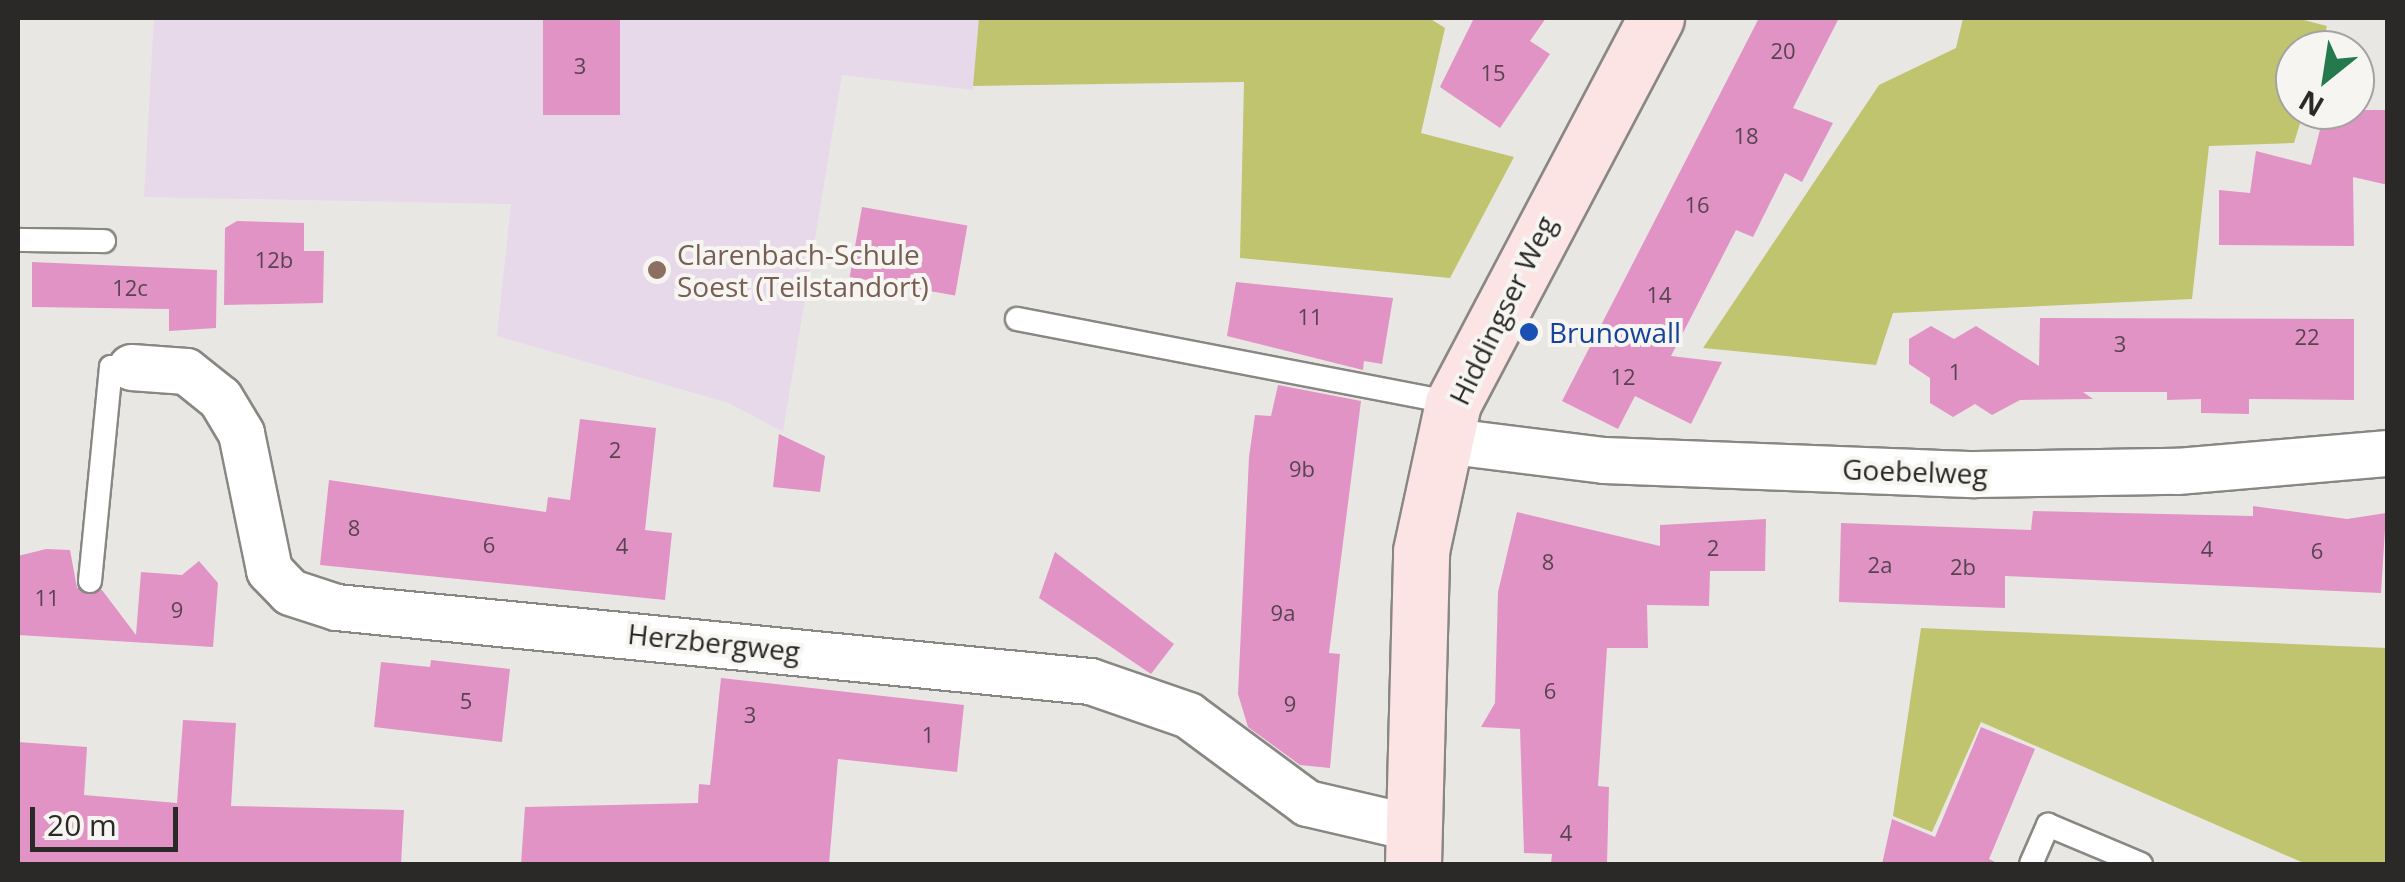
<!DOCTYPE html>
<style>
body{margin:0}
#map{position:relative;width:2405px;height:882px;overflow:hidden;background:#e9e7e4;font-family:"Open Sans",sans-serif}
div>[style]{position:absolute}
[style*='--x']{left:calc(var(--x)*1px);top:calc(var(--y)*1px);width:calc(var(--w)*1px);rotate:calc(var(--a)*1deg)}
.education>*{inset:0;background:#e7d8ea}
.green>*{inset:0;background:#c0c46e}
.building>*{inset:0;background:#e193c6;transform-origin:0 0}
.roads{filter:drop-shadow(2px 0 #898784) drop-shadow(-2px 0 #898784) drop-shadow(0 2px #898784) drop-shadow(0 -2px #898784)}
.lane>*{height:22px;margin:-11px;padding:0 11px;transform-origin:11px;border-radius:11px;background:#fff}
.street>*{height:45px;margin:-22.5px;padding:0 22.5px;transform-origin:22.5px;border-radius:22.5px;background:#fff}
.secondary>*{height:55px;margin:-27.5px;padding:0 27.5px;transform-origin:27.5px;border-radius:27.5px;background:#fce3e4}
.dots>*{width:28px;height:28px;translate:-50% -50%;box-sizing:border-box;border:5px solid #f6f5f1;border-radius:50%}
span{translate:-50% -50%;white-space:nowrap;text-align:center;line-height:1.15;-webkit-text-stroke:8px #f6f5f1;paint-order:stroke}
.number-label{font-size:22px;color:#584450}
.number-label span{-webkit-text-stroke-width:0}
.education-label{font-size:28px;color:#785e54}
.left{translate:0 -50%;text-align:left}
.street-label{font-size:28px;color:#2a2928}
.transit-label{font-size:28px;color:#164399}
.frame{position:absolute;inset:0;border:20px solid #2a2928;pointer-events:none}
.north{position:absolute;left:2275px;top:30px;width:100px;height:100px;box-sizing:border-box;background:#f6f5f1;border:2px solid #a4a3a1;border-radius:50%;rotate:210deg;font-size:28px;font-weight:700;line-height:40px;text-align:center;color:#2a2928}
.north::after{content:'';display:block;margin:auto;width:35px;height:45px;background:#257a4d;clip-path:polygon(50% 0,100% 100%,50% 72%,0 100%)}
.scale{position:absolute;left:30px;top:807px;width:148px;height:45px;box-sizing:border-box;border:5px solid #2a2928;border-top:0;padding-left:12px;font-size:30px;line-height:35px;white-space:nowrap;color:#2a2928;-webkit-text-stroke:8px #f6f5f1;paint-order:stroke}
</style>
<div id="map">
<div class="education">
<div style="clip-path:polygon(154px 18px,979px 18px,973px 90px,842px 75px,783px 432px,729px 403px,497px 336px,511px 204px,144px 197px)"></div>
</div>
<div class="green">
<div style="clip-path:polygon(979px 18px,1429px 18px,1445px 28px,1421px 133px,1514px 157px,1450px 278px,1240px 258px,1244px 82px,973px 86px)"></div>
<div style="clip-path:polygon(1963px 18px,2296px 18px,2327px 26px,2320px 50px,2295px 50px,2295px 110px,2304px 110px,2294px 143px,2209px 146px,2192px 299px,1893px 313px,1876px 365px,1703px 348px,1879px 85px,1956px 48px)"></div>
<div style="clip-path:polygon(1921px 628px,2387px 648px,2387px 864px,2306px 864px,1981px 722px,1932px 832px,1893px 816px)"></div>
</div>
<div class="building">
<div style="left:543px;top:18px;width:77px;height:97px"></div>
<div style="clip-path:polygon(1474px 18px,1546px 18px,1530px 41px,1550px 54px,1500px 128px,1440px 87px)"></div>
<div style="clip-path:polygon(1759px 18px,1839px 18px,1793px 108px,1833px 123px,1802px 182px,1785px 173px,1753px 237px,1736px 230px,1671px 356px,1722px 362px,1691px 424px,1635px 396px,1618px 429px,1562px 401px)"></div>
<div style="clip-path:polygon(2325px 110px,2388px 110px,2388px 185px,2353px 177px,2354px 246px,2219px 245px,2219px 190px,2250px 193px,2256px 151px,2311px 165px)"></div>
<div style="left:862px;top:207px;width:107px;height:71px;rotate:10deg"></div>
<div style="clip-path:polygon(237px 221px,304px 223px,304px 251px,324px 251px,323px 303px,224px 305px,225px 228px)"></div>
<div style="clip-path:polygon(32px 262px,217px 270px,216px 328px,169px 331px,169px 309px,32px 307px)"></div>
<div style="clip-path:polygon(1236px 282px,1393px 298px,1382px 364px,1364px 361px,1363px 370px,1227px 336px)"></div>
<div style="clip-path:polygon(2040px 318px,2354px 319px,2354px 400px,2249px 399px,2249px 414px,2201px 413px,2201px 399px,2167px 400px,2167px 392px,2083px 392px,2093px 399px,2020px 400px,1992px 415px,1975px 404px,1953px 417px,1930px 403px,1930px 378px,1909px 364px,1909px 339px,1931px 326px,1954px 339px,1976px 326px,2039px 366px)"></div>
<div style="clip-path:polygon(1278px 385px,1361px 401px,1329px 653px,1340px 654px,1330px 768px,1300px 765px,1248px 727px,1238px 694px,1249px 457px,1255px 415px,1271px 416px)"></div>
<div style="clip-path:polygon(580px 419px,656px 428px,645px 530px,672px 533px,665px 600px,320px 565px,329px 480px,546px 512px,548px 497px,570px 500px)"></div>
<div style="clip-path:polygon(779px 434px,825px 456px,820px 492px,773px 487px)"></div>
<div style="clip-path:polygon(2253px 506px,2347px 519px,2386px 513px,2381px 593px,2005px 576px,2005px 608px,1839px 602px,1841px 523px,2031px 530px,2033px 511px,2253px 516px)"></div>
<div style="clip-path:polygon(1517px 512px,1660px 546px,1660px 525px,1766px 519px,1765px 571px,1710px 571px,1709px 606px,1647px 605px,1648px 648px,1607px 648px,1598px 786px,1609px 787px,1607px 864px,1551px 864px,1552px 854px,1524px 853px,1520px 729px,1481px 727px,1495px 703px,1498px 592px)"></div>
<div style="clip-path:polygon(46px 549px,70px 550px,77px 588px,102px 590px,136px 635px,141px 572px,182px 575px,199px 561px,218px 583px,213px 647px,18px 635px,18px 556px)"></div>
<div style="clip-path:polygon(1055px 552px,1174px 644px,1151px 674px,1039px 598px)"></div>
<div style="clip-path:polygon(431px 660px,510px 669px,502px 742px,374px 727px,381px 662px,430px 667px)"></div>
<div style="clip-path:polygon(721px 678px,964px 705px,957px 772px,838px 759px,829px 864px,521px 864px,525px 807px,698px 803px,699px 784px,710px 785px)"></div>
<div style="clip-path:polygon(183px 720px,236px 723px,231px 806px,404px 810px,401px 864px,18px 864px,18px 742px,87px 747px,84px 795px,177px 803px)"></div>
<div style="clip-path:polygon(1981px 727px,2035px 749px,1989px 859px,1999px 864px,1882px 864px,1892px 819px,1935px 837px)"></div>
</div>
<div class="roads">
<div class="lane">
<div style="--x:18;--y:240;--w:86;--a:0.7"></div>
<div style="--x:1017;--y:319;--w:444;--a:10.9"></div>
<div style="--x:90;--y:581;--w:215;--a:-84.4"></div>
<div style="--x:111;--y:367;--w:20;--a:0"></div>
<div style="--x:2031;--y:864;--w:43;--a:-66.4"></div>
<div style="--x:2048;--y:825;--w:101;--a:22.8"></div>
</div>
<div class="street">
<div style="--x:131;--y:367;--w:55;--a:4.2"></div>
<div style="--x:186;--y:371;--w:43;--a:38.5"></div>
<div style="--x:220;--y:398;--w:41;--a:59"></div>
<div style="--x:241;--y:433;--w:140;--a:78.4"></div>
<div style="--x:269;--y:570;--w:30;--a:46"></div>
<div style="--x:290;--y:592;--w:48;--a:18.1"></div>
<div style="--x:336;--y:607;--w:758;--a:5.61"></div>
<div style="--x:1090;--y:681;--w:104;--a:19.1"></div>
<div style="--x:1188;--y:715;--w:148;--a:36.5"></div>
<div style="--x:1307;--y:803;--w:106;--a:13.1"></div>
<div style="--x:1443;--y:440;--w:162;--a:7.1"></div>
<div style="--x:1604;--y:460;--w:371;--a:2.2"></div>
<div style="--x:1975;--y:474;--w:202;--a:-0.9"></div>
<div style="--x:2177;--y:471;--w:212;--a:-4.9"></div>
</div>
<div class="secondary">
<div style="--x:1413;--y:864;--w:313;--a:-88.5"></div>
<div style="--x:1421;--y:551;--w:151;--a:-77.8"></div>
<div style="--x:1453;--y:403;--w:435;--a:-62.2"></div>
</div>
</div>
<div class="dots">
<div style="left:657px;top:270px;background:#8d6e63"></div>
<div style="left:1529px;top:332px;background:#1a4fb4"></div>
</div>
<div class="number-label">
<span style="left:1783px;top:51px">20</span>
<span style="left:580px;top:66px">3</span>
<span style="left:1493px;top:73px">15</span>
<span style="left:1746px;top:136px">18</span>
<span style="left:1697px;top:205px">16</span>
<span style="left:274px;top:260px">12b</span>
<span style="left:130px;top:288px">12c</span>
<span style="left:1659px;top:295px">14</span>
<span style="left:1310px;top:317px">11</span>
<span style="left:2307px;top:337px">22</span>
<span style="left:2120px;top:344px">3</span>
<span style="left:1955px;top:372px">1</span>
<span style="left:1623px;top:377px">12</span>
<span style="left:615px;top:450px">2</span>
<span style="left:1302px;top:469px">9b</span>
<span style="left:354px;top:528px">8</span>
<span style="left:489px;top:545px">6</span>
<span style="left:622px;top:546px">4</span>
<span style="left:1713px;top:548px">2</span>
<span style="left:2207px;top:549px">4</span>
<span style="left:2317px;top:551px">6</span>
<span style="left:1548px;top:562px">8</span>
<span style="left:1880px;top:565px">2a</span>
<span style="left:1963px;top:567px">2b</span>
<span style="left:47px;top:598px">11</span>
<span style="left:177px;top:610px">9</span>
<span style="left:1283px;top:613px">9a</span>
<span style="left:1550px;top:691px">6</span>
<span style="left:466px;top:701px">5</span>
<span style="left:1290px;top:704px">9</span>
<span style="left:750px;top:715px">3</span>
<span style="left:928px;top:735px">1</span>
<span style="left:1566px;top:833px">4</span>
</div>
<div class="education-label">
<span class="left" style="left:677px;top:270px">Clarenbach-Schule<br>Soest (Teilstandort)</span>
</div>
<div class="street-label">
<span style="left:1502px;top:310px;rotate:-64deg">Hiddingser Weg</span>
<span style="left:1915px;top:471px;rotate:2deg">Goebelweg</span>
<span style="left:714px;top:642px;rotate:6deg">Herzbergweg</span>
</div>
<div class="transit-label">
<span class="left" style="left:1549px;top:332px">Brunowall</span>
</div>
<div class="frame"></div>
<div class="north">N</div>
<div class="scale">20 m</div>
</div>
